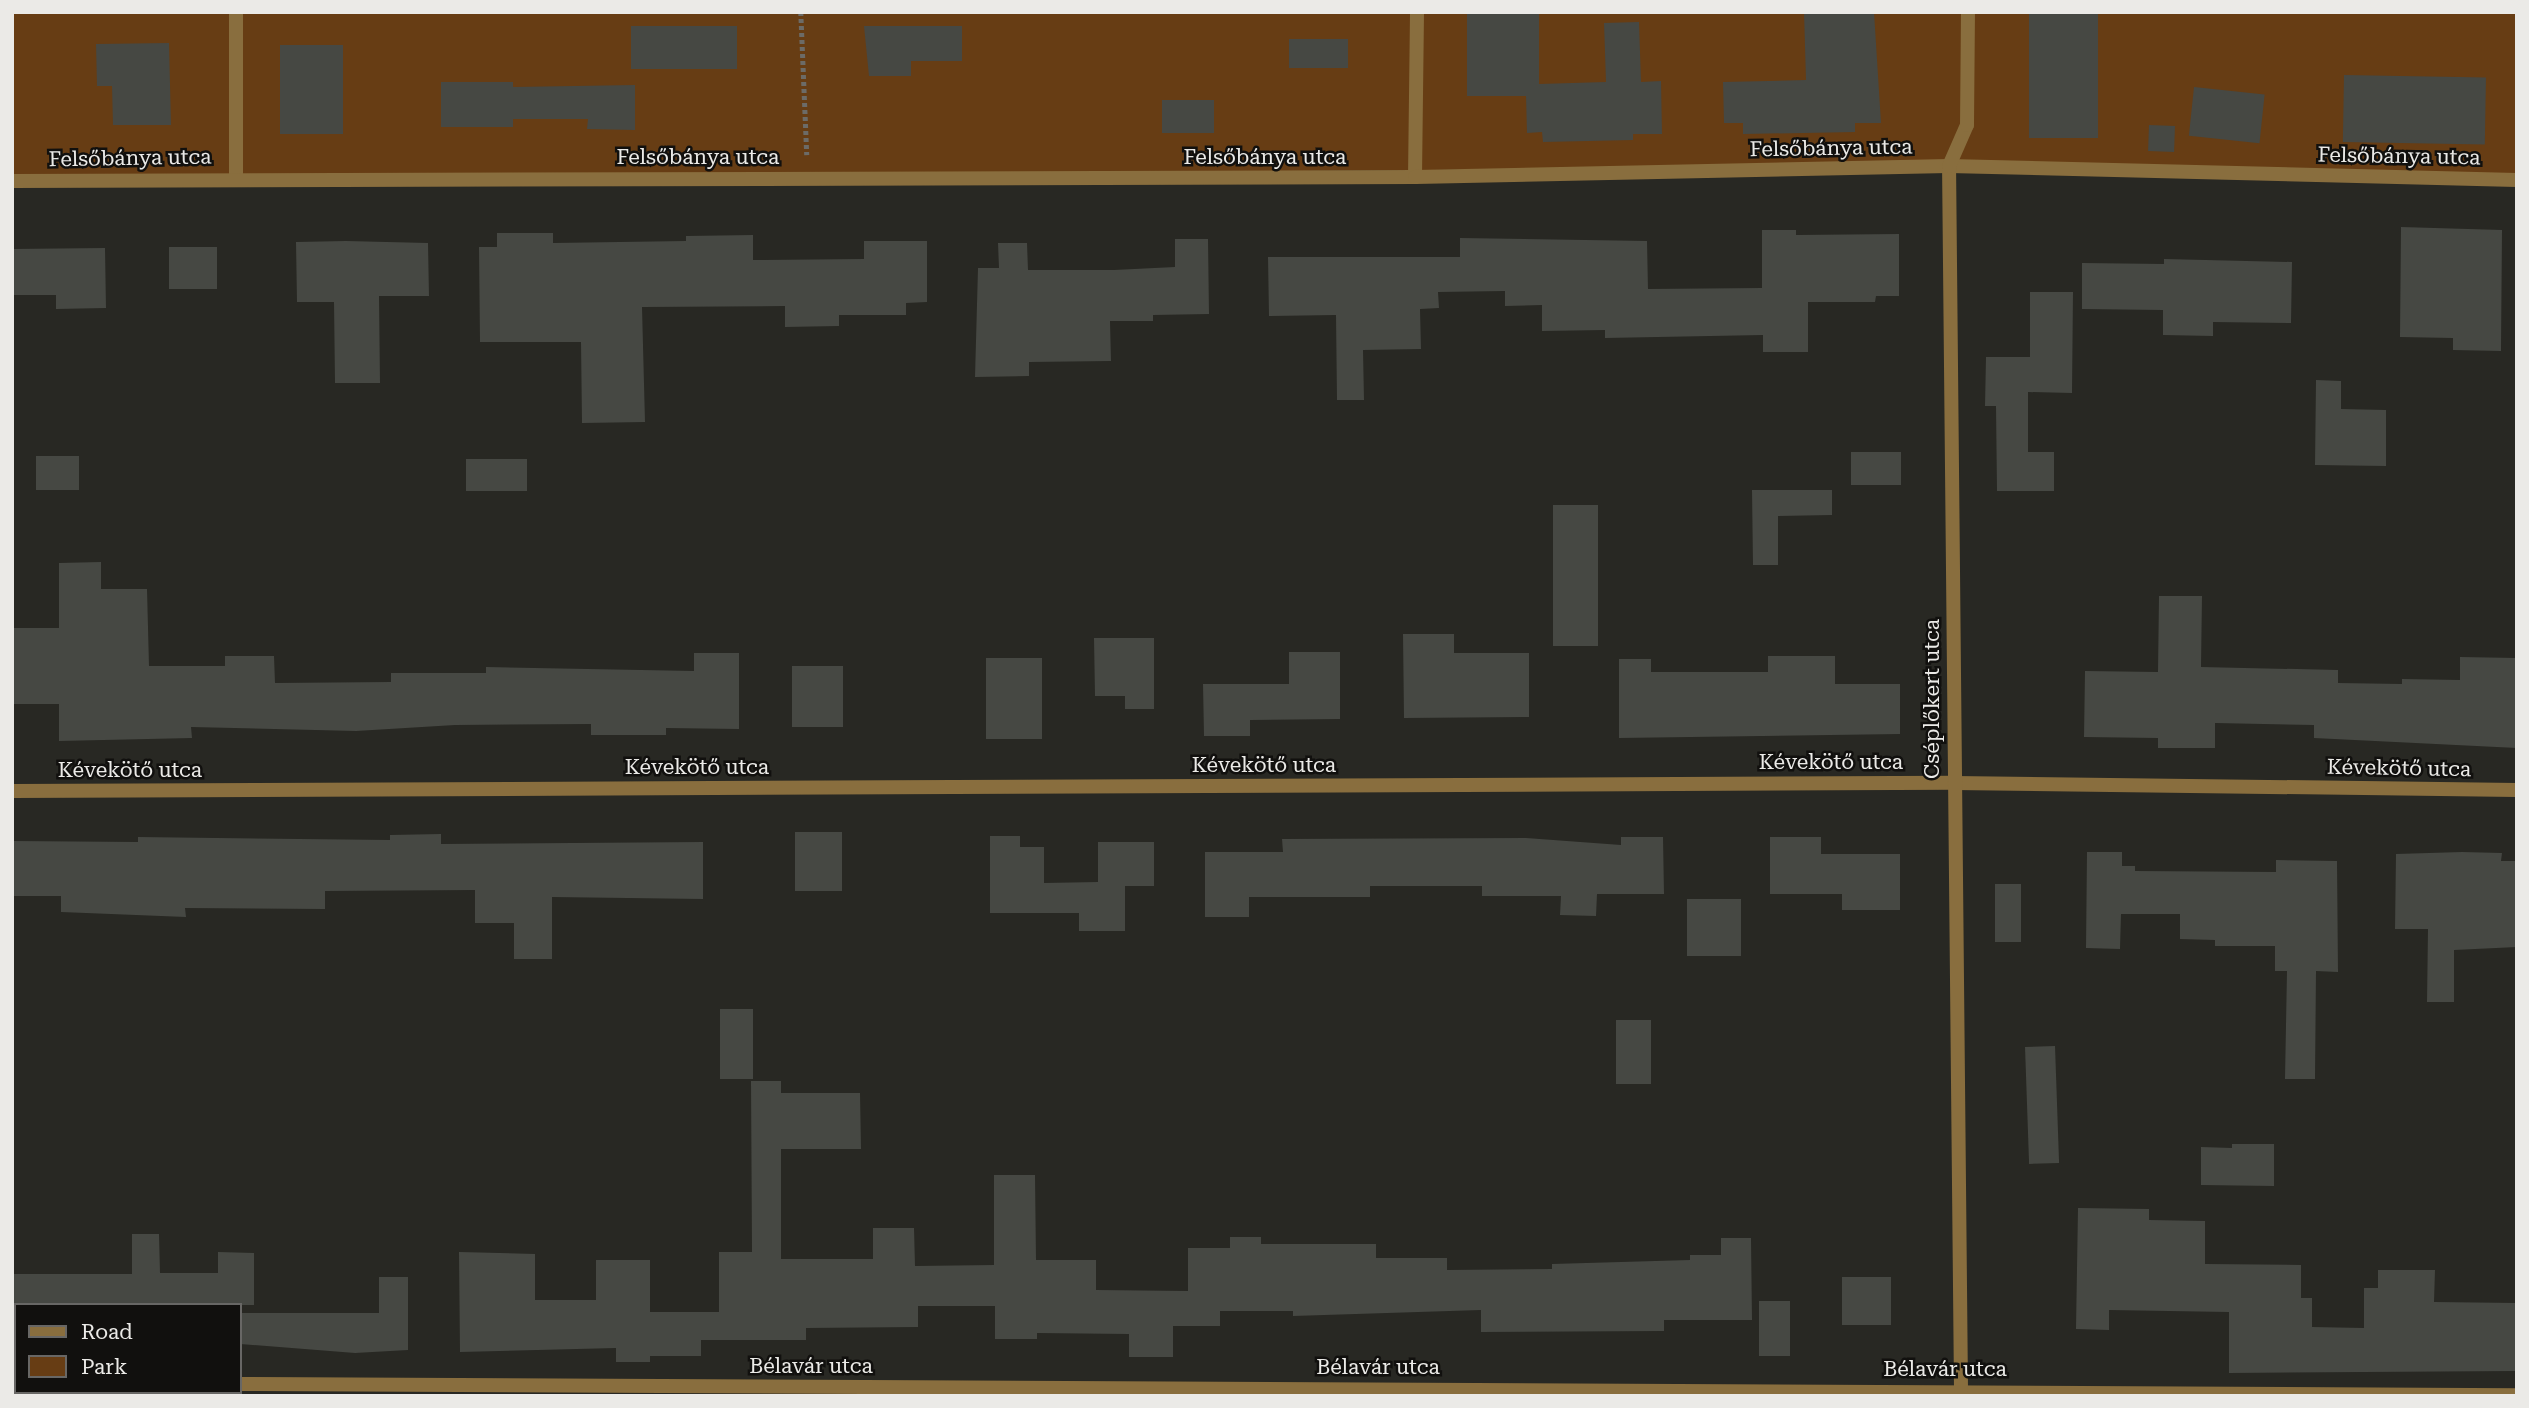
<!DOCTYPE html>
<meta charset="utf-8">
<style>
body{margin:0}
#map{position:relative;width:2529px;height:1408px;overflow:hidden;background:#282823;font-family:"Roboto Serif",serif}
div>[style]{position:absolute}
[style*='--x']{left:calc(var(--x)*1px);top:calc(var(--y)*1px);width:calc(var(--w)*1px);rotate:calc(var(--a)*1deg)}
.green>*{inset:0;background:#673d14}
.building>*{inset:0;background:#464843;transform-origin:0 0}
.path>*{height:4.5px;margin-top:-2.25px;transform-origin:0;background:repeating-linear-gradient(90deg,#6c6b67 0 3.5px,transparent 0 7px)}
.street>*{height:14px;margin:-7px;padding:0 7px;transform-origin:7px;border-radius:7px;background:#896e3e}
span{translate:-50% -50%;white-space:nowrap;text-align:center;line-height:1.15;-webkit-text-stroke:5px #11100e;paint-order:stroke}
.street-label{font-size:21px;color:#ebeae7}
.frame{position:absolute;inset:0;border:14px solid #ebeae7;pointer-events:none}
.legend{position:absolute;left:14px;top:1303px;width:228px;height:91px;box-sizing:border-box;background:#11100e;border:2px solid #686765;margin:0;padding:9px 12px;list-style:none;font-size:21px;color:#ebeae7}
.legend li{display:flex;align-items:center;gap:14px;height:35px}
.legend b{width:35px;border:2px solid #686765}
</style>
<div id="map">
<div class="green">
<div style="clip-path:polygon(12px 12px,2517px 12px,2517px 180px,1949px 166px,12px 181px)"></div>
</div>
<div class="building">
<div style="clip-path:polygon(1467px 12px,1539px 12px,1539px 84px,1606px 82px,1604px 23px,1639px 22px,1641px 82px,1661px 81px,1662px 134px,1633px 134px,1633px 140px,1543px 142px,1542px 132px,1527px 133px,1526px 96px,1467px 96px)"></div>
<div style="clip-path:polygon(1804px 12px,1874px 12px,1881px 123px,1855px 123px,1855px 132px,1743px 134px,1743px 123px,1724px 123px,1723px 82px,1806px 80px)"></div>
<div style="left:2029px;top:12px;width:69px;height:126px"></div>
<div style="left:737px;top:26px;width:43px;height:106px;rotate:90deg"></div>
<div style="clip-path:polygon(864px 26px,962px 26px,962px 61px,911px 61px,911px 76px,869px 76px)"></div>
<div style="left:1289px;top:39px;width:59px;height:29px"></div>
<div style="clip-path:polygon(169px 43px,171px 125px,113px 125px,112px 86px,97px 86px,96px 44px)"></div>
<div style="left:280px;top:45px;width:63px;height:89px"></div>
<div style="left:2344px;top:75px;width:142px;height:67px;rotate:1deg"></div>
<div style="clip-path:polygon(441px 82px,513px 82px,513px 87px,635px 85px,635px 130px,587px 129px,588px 119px,513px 119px,513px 127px,441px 127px)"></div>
<div style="left:2194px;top:87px;width:71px;height:49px;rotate:6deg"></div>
<div style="left:1162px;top:100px;width:52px;height:33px"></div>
<div style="left:2149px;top:125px;width:26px;height:26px;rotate:2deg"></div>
<div style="clip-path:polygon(2401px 227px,2502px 230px,2501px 351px,2453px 350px,2453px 338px,2400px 337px)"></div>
<div style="clip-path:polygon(1762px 230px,1796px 230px,1796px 235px,1899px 234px,1899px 296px,1876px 296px,1875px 302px,1808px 302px,1808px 352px,1763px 352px,1763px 335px,1605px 338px,1605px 330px,1542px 331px,1542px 305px,1505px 306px,1505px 291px,1438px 292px,1439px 308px,1420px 309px,1421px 349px,1363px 350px,1364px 400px,1337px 400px,1336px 315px,1269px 316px,1268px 257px,1460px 257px,1460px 238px,1647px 241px,1648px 289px,1762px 288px)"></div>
<div style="clip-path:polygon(497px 233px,553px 233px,553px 243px,686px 241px,686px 236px,753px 235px,753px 260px,864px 259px,864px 241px,927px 241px,927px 302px,906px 303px,906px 315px,839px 315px,839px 326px,785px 327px,785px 306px,642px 307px,645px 422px,582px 423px,581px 342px,480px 342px,479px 247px,497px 247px)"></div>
<div style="clip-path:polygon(1175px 239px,1208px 239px,1209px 314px,1153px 315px,1153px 321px,1110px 321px,1111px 361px,1029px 362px,1029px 376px,975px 377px,978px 268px,999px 268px,998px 243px,1027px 243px,1028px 270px,1114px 270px,1175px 267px)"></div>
<div style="clip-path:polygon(346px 241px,428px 243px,429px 296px,379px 296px,380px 383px,335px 383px,334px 302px,297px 302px,296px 242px)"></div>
<div style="left:169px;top:247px;width:48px;height:42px"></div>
<div style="clip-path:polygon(105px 248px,106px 308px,56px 309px,56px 295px,12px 295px,12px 249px)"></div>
<div style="clip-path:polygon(2164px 259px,2292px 262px,2291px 323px,2213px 322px,2213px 336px,2163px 335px,2163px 310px,2082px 309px,2082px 263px,2164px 264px)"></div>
<div style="clip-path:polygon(2030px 292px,2073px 292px,2072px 393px,2028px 392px,2028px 452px,2054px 452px,2054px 491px,1997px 491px,1996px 406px,1985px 406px,1986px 357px,2030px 357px)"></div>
<div style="clip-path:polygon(2316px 380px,2341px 381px,2341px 409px,2386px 410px,2386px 466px,2315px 465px)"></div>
<div style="left:1851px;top:452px;width:50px;height:33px"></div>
<div style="left:79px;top:456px;width:34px;height:43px;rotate:90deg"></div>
<div style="left:466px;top:459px;width:61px;height:32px"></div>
<div style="clip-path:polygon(1752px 490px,1832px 490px,1832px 515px,1778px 516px,1778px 565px,1753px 565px)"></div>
<div style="left:1553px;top:505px;width:45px;height:141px"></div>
<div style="clip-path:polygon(101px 562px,101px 589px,147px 589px,149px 666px,225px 666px,225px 656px,274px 656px,275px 683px,391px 682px,391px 673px,486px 673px,486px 667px,694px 671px,694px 653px,739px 653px,739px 729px,666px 728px,666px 735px,591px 735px,591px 724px,455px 725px,356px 731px,191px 727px,192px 738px,59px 741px,59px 704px,12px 704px,12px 628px,59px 628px,59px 563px)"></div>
<div style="clip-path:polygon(2159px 596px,2202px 596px,2201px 667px,2338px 670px,2338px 683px,2402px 684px,2402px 679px,2460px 680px,2460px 657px,2517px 658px,2517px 748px,2314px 738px,2314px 725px,2215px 723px,2215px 748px,2158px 748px,2158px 738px,2084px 737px,2085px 671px,2158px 672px)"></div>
<div style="clip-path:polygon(1403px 634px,1454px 634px,1454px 653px,1529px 653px,1529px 717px,1404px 718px)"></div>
<div style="clip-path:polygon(1094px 638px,1154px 638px,1154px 709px,1125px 709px,1125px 696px,1095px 696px)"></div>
<div style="clip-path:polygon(1289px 652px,1340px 652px,1340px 719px,1250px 720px,1250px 736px,1204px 736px,1203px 684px,1289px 684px)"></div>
<div style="clip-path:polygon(1768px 656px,1835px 656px,1835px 684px,1900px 684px,1900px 734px,1619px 738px,1619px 659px,1651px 659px,1651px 672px,1768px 672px)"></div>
<div style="left:986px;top:658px;width:56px;height:81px"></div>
<div style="left:792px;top:666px;width:51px;height:61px"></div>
<div style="left:795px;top:832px;width:47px;height:59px"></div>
<div style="clip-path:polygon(441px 834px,441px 844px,703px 842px,703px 899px,552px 897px,552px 959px,514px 959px,514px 923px,475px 923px,475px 890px,325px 891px,325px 909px,185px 908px,186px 917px,61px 912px,61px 896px,12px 896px,12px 841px,138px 842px,138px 837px,390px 840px,390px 835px)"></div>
<div style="clip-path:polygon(990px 836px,1020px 836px,1020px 847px,1044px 847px,1044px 883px,1098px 882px,1098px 842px,1154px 842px,1154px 886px,1125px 886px,1125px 931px,1079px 931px,1079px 913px,990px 913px)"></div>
<div style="clip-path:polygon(1621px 837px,1663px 837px,1664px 894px,1597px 894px,1596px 916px,1560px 915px,1561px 896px,1482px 896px,1482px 886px,1370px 886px,1370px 897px,1249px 897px,1249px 917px,1205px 917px,1205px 852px,1283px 852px,1282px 839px,1526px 838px,1621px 845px)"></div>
<div style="clip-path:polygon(1770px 837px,1821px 837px,1821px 854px,1900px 854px,1900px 910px,1842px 910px,1842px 894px,1770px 894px)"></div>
<div style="clip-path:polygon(2087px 852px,2122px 852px,2122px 866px,2135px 866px,2135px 871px,2276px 872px,2276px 860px,2337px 861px,2338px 972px,2316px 971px,2315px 1079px,2285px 1079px,2287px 971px,2275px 971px,2275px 946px,2215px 946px,2215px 940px,2180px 939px,2180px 914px,2121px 914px,2120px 949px,2086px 948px)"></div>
<div style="clip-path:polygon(2462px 852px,2502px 853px,2501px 861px,2517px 861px,2517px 947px,2454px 950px,2454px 1002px,2427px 1002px,2428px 929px,2395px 929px,2396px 854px)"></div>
<div style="left:1995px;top:884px;width:26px;height:58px"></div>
<div style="left:1741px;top:899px;width:57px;height:54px;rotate:90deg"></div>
<div style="left:720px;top:1009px;width:33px;height:70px"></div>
<div style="left:1651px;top:1020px;width:64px;height:35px;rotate:90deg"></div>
<div style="left:2055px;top:1046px;width:117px;height:30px;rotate:88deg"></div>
<div style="clip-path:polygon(751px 1081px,781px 1081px,781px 1093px,860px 1093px,861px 1149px,781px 1149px,781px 1259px,873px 1259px,873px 1228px,914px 1228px,915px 1266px,994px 1265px,994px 1175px,1035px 1175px,1036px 1260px,1096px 1260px,1096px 1290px,1188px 1291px,1188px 1248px,1230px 1248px,1230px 1237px,1261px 1237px,1261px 1244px,1376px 1244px,1376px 1258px,1447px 1258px,1447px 1270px,1552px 1269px,1552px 1264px,1690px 1260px,1690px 1255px,1721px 1255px,1721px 1238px,1751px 1238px,1752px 1320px,1664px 1320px,1664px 1331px,1481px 1332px,1481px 1310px,1293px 1316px,1293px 1311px,1220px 1311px,1220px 1326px,1173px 1326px,1173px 1357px,1129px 1357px,1129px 1334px,1037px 1333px,1037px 1339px,995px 1339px,995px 1306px,918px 1306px,918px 1327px,806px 1328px,806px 1340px,701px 1340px,701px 1356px,650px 1356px,650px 1362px,616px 1362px,616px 1348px,460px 1352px,459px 1252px,535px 1254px,535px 1300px,596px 1300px,596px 1260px,650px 1260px,650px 1312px,719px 1312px,719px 1252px,752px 1252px)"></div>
<div style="clip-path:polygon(2232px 1144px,2274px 1144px,2274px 1186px,2201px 1185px,2201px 1147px,2232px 1148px)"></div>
<div style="clip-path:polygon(2078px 1208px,2149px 1209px,2149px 1220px,2205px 1221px,2205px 1264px,2301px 1265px,2301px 1298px,2312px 1298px,2312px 1327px,2364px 1328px,2364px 1288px,2378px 1288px,2378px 1270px,2435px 1270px,2434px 1302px,2517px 1303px,2517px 1371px,2229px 1373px,2229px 1312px,2109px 1310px,2109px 1330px,2076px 1329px)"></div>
<div style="clip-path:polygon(132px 1234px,159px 1234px,160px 1273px,218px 1273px,218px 1252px,254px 1253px,254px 1305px,12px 1305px,12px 1274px,132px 1274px)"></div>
<div style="clip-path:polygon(379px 1277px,408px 1277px,408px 1350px,355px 1353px,240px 1344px,240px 1313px,379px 1313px)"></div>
<div style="left:1842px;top:1277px;width:49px;height:48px"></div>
<div style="left:1759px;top:1301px;width:31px;height:55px"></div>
</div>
<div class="path">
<div style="--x:801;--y:12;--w:143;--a:87.6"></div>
</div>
<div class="street">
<div style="--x:236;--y:177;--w:165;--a:-90"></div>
<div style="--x:1415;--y:177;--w:165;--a:-89.3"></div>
<div style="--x:12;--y:181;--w:1403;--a:-0.16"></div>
<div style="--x:1415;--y:177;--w:534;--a:-1.18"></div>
<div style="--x:1949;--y:166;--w:568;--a:1.41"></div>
<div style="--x:12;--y:791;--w:1942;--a:-0.24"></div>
<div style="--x:1954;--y:783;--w:563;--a:0.71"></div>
<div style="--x:12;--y:1383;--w:4;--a:0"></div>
<div style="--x:240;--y:1384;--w:2277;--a:0.28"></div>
<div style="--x:1961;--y:1389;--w:1223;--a:-90.56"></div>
<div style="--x:1949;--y:166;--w:45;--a:-66.3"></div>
<div style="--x:1967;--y:125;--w:113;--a:-89.5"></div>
</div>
<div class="street-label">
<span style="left:1831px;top:148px;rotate:-1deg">Felsőbánya utca</span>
<span style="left:2399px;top:156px;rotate:1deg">Felsőbánya utca</span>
<span style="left:698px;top:157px">Felsőbánya utca</span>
<span style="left:1265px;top:157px">Felsőbánya utca</span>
<span style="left:130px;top:158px;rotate:-1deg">Felsőbánya utca</span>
<span style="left:1932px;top:699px;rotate:-90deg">Cséplőkert utca</span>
<span style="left:1831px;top:762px">Kévekötő utca</span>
<span style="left:1264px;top:765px">Kévekötő utca</span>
<span style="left:697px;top:767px">Kévekötő utca</span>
<span style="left:2399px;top:768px;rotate:1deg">Kévekötő utca</span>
<span style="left:130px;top:770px">Kévekötő utca</span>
<span style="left:811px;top:1366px">Bélavár utca</span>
<span style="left:1378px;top:1367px">Bélavár utca</span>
<span style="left:1945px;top:1369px">Bélavár utca</span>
</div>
<div class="frame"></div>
<ul class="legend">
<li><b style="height:9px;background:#896e3e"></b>Road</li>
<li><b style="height:19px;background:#673d14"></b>Park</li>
</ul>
</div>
